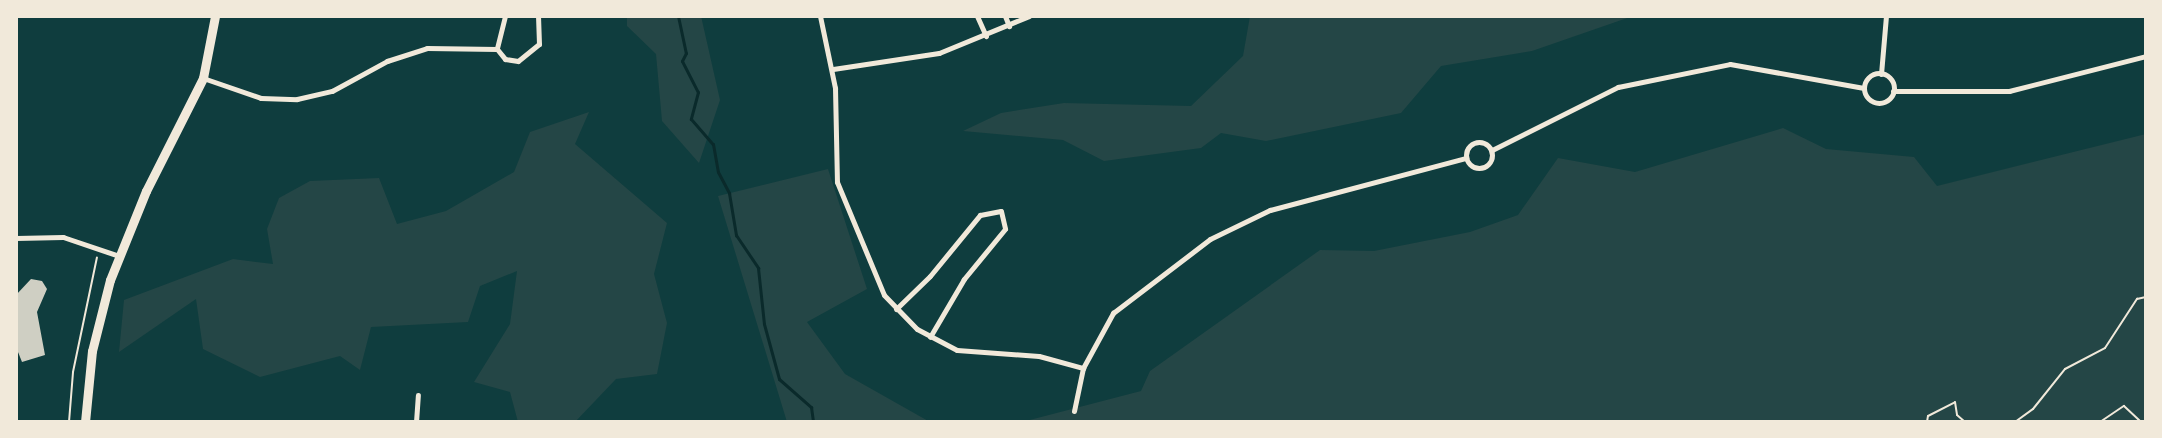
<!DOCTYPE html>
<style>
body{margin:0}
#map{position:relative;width:2162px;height:438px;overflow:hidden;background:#0f3d3e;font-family:Raleway,sans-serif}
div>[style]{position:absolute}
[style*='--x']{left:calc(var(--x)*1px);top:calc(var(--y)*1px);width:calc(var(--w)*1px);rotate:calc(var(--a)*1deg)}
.green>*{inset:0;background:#244646}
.stream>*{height:3px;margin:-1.5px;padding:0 1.5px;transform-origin:1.5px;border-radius:1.5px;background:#0a2a2b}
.building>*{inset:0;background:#cfcfc3}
.path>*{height:2px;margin:-1px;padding:0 1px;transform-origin:1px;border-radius:1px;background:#f1e9da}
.minor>*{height:5px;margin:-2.5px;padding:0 2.5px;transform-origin:2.5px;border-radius:2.5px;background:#f1e9da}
.minor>.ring{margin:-2.5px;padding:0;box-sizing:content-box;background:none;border:5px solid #f1e9da;border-radius:50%}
.secondary>*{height:9px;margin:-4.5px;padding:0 4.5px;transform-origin:4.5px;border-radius:4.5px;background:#f1e9da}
span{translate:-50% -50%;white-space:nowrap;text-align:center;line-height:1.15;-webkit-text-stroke:5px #f1e9da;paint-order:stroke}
.frame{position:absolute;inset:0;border:18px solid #f1e9da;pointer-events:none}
</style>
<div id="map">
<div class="green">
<div style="clip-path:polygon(627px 16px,701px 16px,720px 100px,699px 163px,662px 121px,656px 54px,627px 26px)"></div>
<div style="clip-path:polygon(1250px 16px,1633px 16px,1532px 51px,1441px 66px,1401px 113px,1266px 141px,1221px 133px,1201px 148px,1104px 161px,1063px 140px,963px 131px,1001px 113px,1064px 103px,1191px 106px,1243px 56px)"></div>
<div style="clip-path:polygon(589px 112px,575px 144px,667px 223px,654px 274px,667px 323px,657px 374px,616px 379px,575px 422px,518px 422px,510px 392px,474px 382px,510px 324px,517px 271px,480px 286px,468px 322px,371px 327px,360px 370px,340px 356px,260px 377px,203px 349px,196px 299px,119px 352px,124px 300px,233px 259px,273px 264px,267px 229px,279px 198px,310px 181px,379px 178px,397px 224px,446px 211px,514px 172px,530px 132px)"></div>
<div style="clip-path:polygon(1783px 128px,1826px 149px,1914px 157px,1937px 186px,2146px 134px,2146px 422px,1022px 422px,1141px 391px,1150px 371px,1320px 250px,1374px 251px,1470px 232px,1518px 215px,1558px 158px,1635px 172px)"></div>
<div style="clip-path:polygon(828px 169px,867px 289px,807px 322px,845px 374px,930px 422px,787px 422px,718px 196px)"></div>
</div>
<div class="stream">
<div style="--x:678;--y:16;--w:38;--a:78"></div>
<div style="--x:686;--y:53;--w:9;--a:117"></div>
<div style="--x:682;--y:61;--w:35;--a:63"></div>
<div style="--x:698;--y:92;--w:28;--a:105"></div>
<div style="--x:691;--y:119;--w:33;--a:49"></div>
<div style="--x:713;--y:144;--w:28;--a:80"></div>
<div style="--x:718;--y:172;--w:24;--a:62"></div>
<div style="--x:729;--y:193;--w:43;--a:80.5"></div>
<div style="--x:736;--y:235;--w:40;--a:56"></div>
<div style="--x:758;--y:268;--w:56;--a:83.9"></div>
<div style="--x:764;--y:324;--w:57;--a:74.7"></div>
<div style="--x:779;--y:379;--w:43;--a:41.2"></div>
<div style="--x:811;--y:407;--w:15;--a:82"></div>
</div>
<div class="building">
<div style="clip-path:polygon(31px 279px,42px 281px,47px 289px,37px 312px,45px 355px,22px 362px,16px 347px,16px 295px)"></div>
</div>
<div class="path">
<div style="--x:69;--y:422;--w:50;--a:-85.4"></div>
<div style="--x:73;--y:372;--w:117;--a:-78.2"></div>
<div style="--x:1927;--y:422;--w:6;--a:-81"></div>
<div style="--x:1928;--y:416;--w:30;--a:-27"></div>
<div style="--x:1955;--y:402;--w:13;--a:81"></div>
<div style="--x:1957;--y:415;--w:11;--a:41"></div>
<div style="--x:2015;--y:422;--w:22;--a:-36"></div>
<div style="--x:2033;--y:409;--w:51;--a:-51.3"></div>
<div style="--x:2065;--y:369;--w:45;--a:-27.7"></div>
<div style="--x:2105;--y:348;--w:59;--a:-56.9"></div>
<div style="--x:2137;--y:299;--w:9;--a:-13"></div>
<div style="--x:2100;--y:422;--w:29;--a:-34"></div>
<div style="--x:2124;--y:406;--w:23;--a:43"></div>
</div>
<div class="minor">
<div style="--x:505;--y:16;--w:34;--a:104"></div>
<div style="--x:497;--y:49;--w:13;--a:51"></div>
<div style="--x:505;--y:59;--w:13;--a:9"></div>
<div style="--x:518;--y:61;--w:27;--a:-39"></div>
<div style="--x:539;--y:44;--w:28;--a:-92"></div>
<div style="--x:820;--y:16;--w:74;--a:78.2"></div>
<div style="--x:835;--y:88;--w:94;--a:88.8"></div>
<div style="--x:837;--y:182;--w:122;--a:67.4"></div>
<div style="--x:884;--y:295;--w:47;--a:45.9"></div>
<div style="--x:917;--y:329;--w:45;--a:27.7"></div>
<div style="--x:957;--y:350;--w:82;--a:4.2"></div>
<div style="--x:1039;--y:356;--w:46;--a:15.3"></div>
<div style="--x:977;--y:16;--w:22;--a:66"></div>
<div style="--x:1005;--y:16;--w:11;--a:68"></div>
<div style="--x:833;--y:69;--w:107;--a:-8.6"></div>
<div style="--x:939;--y:53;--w:97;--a:-22.3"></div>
<div class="ring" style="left:1864px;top:73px;width:25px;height:25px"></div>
<div style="--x:1881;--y:74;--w:58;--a:-85.1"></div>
<div style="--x:203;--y:78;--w:61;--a:19"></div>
<div style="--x:261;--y:98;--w:36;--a:2"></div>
<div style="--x:297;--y:99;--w:36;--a:-13"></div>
<div style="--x:332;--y:91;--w:63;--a:-28.6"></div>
<div style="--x:387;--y:61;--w:42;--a:-18"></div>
<div style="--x:427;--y:48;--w:70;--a:0.8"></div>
<div style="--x:1893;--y:91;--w:116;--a:0"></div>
<div style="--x:2009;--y:91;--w:141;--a:-14.3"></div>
<div class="ring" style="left:1466px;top:142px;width:21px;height:21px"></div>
<div style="--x:1492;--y:150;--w:141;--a:-26.6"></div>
<div style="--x:1618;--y:87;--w:114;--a:-11.6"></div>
<div style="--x:1730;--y:64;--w:136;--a:10.2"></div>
<div style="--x:16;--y:238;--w:47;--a:-1.2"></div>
<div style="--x:63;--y:237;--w:59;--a:18.7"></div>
<div style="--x:896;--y:309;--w:47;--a:-44.1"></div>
<div style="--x:930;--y:276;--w:79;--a:-50.7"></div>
<div style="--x:980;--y:215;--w:21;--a:-11"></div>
<div style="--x:1001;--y:211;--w:18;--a:77"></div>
<div style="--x:1005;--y:229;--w:65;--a:129.4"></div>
<div style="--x:964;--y:279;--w:67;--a:120.4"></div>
<div style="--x:1074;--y:411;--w:44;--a:-78.2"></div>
<div style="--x:1083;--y:368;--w:63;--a:-61.4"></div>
<div style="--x:1113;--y:313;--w:122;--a:-37.3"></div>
<div style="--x:1210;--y:239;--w:67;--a:-25.8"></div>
<div style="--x:1270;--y:210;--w:203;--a:-14.9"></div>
<div style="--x:416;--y:422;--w:27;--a:-86"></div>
</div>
<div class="secondary">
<div style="--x:85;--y:422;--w:71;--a:-84.4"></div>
<div style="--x:92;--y:351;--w:73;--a:-75.8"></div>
<div style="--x:110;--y:280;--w:96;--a:-68"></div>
<div style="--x:146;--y:191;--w:127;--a:-63.2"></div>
<div style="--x:203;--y:78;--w:63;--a:-79"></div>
</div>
<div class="frame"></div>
</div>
